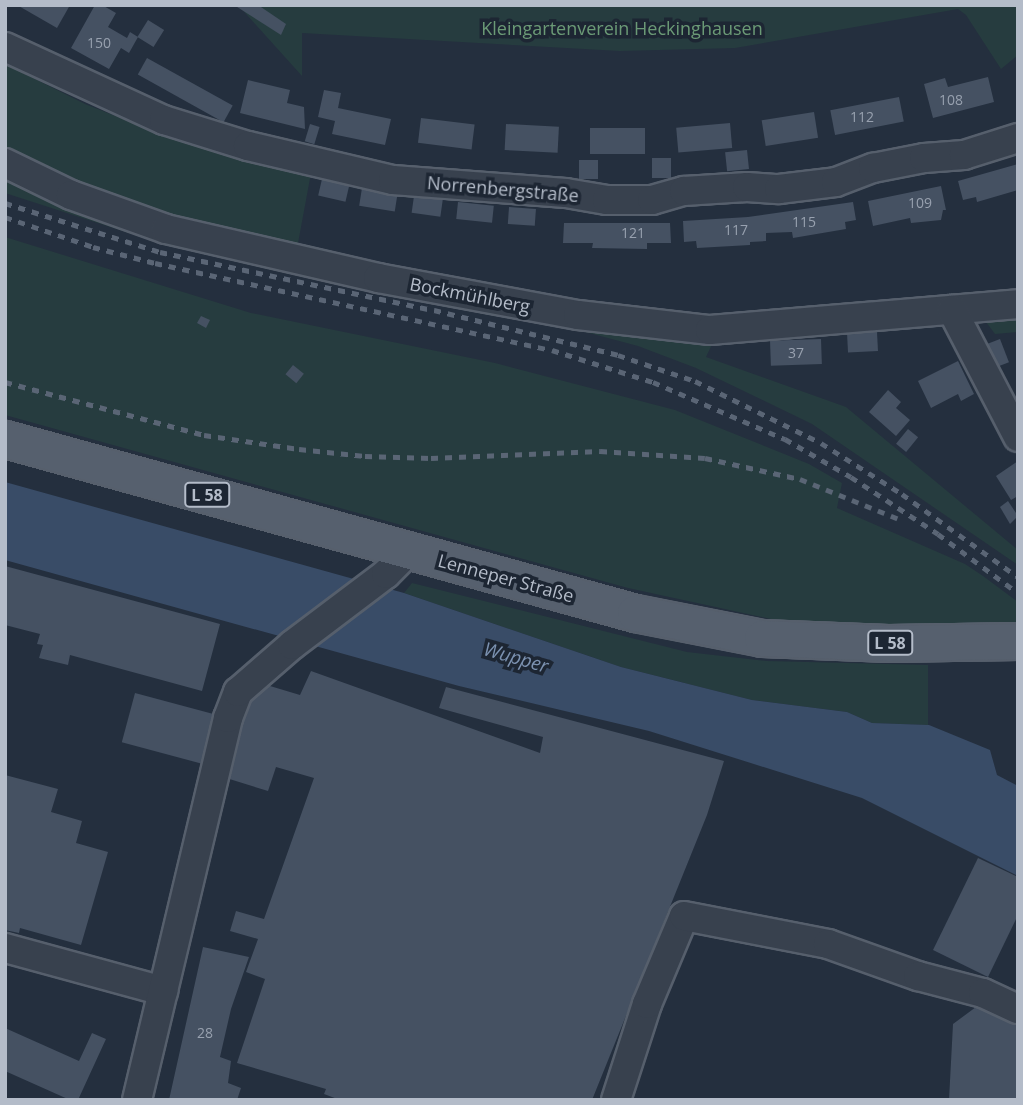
<!DOCTYPE html>
<meta charset="utf-8">
<style>
body{margin:0}
#map{position:relative;width:1023px;height:1105px;overflow:hidden;background:#242f3e;font-family:"Open Sans",sans-serif}
div>[style]{position:absolute}
[style*='--x']{left:calc(var(--x)*1px);top:calc(var(--y)*1px);width:calc(var(--w)*1px);rotate:calc(var(--a)*1deg)}
.green>*{inset:0;background:#263c3f}
.water>*{inset:0;background:#394c67}
.building>*{inset:0;background:#455162;transform-origin:0 0}
.roads{filter:drop-shadow(2px 0 #565f6c) drop-shadow(-2px 0 #565f6c) drop-shadow(0 2px #565f6c) drop-shadow(0 -2px #565f6c)}
.minor>*{height:28px;margin:-14px;padding:0 14px;transform-origin:14px;border-radius:14px;background:#38414e}
.major>*{height:35px;margin:-17.5px;padding:0 17.5px;transform-origin:17.5px;border-radius:17.5px;background:#56606e}
.rail>*{height:5px;margin-top:-2.5px;transform-origin:0;background:repeating-linear-gradient(90deg,#5a6575 0 7px,transparent 0 14px)}
span{translate:-50% -50%;white-space:nowrap;text-align:center;line-height:1.15;-webkit-text-stroke:7px #1d2633;paint-order:stroke}
.number-label{font-size:14px;color:#98a1af}
.number-label span{-webkit-text-stroke-width:0}
.shield-label span{padding:2px 5px;background:#1d2633;border:2px solid;border-radius:5px;-webkit-text-stroke-width:0}
.shield-label{font-size:16px;color:#b4bcc9;font-weight:700}
.park-label{font-size:18px;color:#6b9a76}
.street-label{font-size:18px;color:#b4bcc9}
.water-label{font-size:19px;color:#7c92b1;font-style:italic}
.frame{position:absolute;inset:0;border:7px solid #b4bcc9;pointer-events:none}
</style>
<div id="map">
<div class="green">
<div style="clip-path:polygon(238px 5px,1018px 5px,1018px 55px,1001px 69px,966px 15px,958px 9px,735px 48px,620px 51px,302px 33px,302px 76px)"></div>
<div style="clip-path:polygon(5px 64px,85px 104px,151px 130px,224px 154px,311px 173px,296px 254px,150px 214px,5px 155px)"></div>
<div style="clip-path:polygon(5px 169px,165px 238px,163px 244px,5px 193px)"></div>
<div style="clip-path:polygon(5px 237px,251px 313px,495px 363px,675px 410px,809px 464px,842px 483px,837px 508px,965px 564px,983px 576px,1018px 602px,1018px 623px,874px 625px,780px 621px,628px 588px,5px 415px)"></div>
<div style="clip-path:polygon(1018px 312px,1018px 332px,995px 334px,980px 314px)"></div>
<div style="clip-path:polygon(529px 317px,714px 340px,706px 357px,846px 407px,1018px 550px,1018px 565px,812px 424px,696px 368px,638px 346px)"></div>
<div style="clip-path:polygon(412px 583px,687px 652px,767px 661px,928px 665px,928px 725px,872px 723px,847px 712px,752px 700px,621px 667px,404px 593px)"></div>
</div>
<div class="water">
<div style="clip-path:polygon(5px 482px,404px 593px,621px 667px,752px 700px,847px 712px,872px 723px,929px 725px,990px 750px,997px 775px,1018px 786px,1018px 876px,862px 798px,649px 731px,459px 686px,5px 560px)"></div>
</div>
<div class="building">
<div style="clip-path:polygon(17px 5px,70px 5px,57px 28px)"></div>
<div style="clip-path:polygon(95px 5px,102px 5px,116px 13px,108px 27px,127px 38px,130px 32px,138px 37px,129px 53px,121px 48px,109px 69px,71px 48px)"></div>
<div style="clip-path:polygon(234px 5px,258px 5px,286px 24px,281px 35px)"></div>
<div style="left:148px;top:20px;width:19px;height:20px;rotate:32deg"></div>
<div style="left:147px;top:58px;width:98px;height:19px;rotate:29deg"></div>
<div style="clip-path:polygon(988px 77px,994px 102px,933px 118px,924px 84px,945px 78px,948px 87px)"></div>
<div style="clip-path:polygon(248px 80px,290px 90px,287px 103px,304px 107px,305px 129px,240px 113px)"></div>
<div style="clip-path:polygon(324px 90px,341px 93px,338px 108px,391px 119px,385px 145px,332px 134px,335px 121px,318px 117px)"></div>
<div style="left:899px;top:97px;width:25px;height:70px;rotate:79deg"></div>
<div style="left:814px;top:112px;width:26px;height:53px;rotate:81deg"></div>
<div style="left:421px;top:118px;width:54px;height:25px;rotate:7deg"></div>
<div style="left:730px;top:123px;width:25px;height:54px;rotate:85deg"></div>
<div style="left:310px;top:124px;width:10px;height:18px;rotate:17deg"></div>
<div style="left:506px;top:124px;width:53px;height:26px;rotate:3deg"></div>
<div style="left:590px;top:128px;width:55px;height:26px"></div>
<div style="left:747px;top:150px;width:19px;height:22px;rotate:84deg"></div>
<div style="left:652px;top:158px;width:19px;height:20px"></div>
<div style="left:579px;top:160px;width:19px;height:19px"></div>
<div style="clip-path:polygon(1018px 164px,1018px 190px,977px 202px,976px 197px,963px 200px,958px 181px)"></div>
<div style="left:322px;top:179px;width:28px;height:17px;rotate:13deg"></div>
<div style="clip-path:polygon(941px 186px,946px 210px,943px 210px,941px 220px,911px 223px,910px 218px,873px 226px,868px 201px)"></div>
<div style="left:362px;top:188px;width:36px;height:18px;rotate:9deg"></div>
<div style="left:414px;top:196px;width:29px;height:17px;rotate:8deg"></div>
<div style="left:458px;top:202px;width:36px;height:17px;rotate:6deg"></div>
<div style="clip-path:polygon(853px 202px,856px 220px,845px 222px,846px 229px,793px 238px,792px 232px,766px 233px,766px 241px,750px 242px,750px 245px,697px 248px,696px 241px,684px 242px,683px 221px,748px 217px)"></div>
<div style="left:509px;top:207px;width:27px;height:17px;rotate:4deg"></div>
<div style="clip-path:polygon(564px 223px,670px 223px,671px 243px,647px 243px,647px 249px,592px 248px,593px 243px,563px 243px)"></div>
<div style="clip-path:polygon(201px 316px,210px 320px,206px 328px,197px 323px)"></div>
<div style="left:877px;top:332px;width:19px;height:30px;rotate:87deg"></div>
<div style="left:821px;top:339px;width:25px;height:51px;rotate:88deg"></div>
<div style="left:1000px;top:339px;width:25px;height:16px;rotate:69deg"></div>
<div style="clip-path:polygon(958px 361px,974px 394px,961px 401px,958px 394px,931px 408px,918px 381px)"></div>
<div style="left:293px;top:365px;width:14px;height:12px;rotate:39deg"></div>
<div style="clip-path:polygon(888px 390px,901px 402px,896px 408px,910px 420px,896px 436px,869px 412px)"></div>
<div style="left:908px;top:429px;width:13px;height:19px;rotate:39deg"></div>
<div style="clip-path:polygon(1018px 461px,1018px 496px,1011px 500px,996px 476px)"></div>
<div style="clip-path:polygon(1008px 501px,1018px 516px,1010px 524px,1000px 507px)"></div>
<div style="clip-path:polygon(5px 566px,220px 624px,202px 691px,70px 655px,68px 665px,39px 658px,43px 645px,37px 644px,40px 634px,5px 625px)"></div>
<div style="clip-path:polygon(311px 671px,540px 753px,543px 737px,439px 708px,446px 687px,724px 761px,707px 815px,592px 1100px,340px 1100px,324px 1094px,326px 1089px,237px 1063px,265px 979px,246px 972px,258px 939px,230px 931px,236px 911px,264px 919px,314px 778px,276px 767px,268px 791px,223px 777px,249px 701px,260px 683px,300px 695px)"></div>
<div style="left:135px;top:693px;width:84px;height:51px;rotate:15deg"></div>
<div style="clip-path:polygon(5px 775px,58px 789px,51px 812px,82px 821px,76px 843px,108px 852px,81px 945px,20px 928px,19px 933px,5px 930px)"></div>
<div style="clip-path:polygon(978px 858px,1018px 877px,1018px 915px,988px 977px,933px 950px)"></div>
<div style="clip-path:polygon(203px 947px,249px 957px,231px 1009px,220px 1057px,231px 1061px,228px 1083px,241px 1088px,237px 1100px,169px 1100px)"></div>
<div style="clip-path:polygon(977px 1003px,1018px 1019px,1018px 1100px,949px 1100px,953px 1024px,976px 1007px)"></div>
<div style="clip-path:polygon(5px 1028px,79px 1061px,92px 1033px,106px 1039px,78px 1100px,70px 1100px,5px 1071px)"></div>
</div>
<div class="roads">
<div class="minor">
<div style="--x:5;--y:47;--w:175;--a:24.7"></div>
<div style="--x:164;--y:120;--w:88;--a:17.2"></div>
<div style="--x:248;--y:146;--w:149;--a:13.2"></div>
<div style="--x:393;--y:180;--w:173;--a:4.3"></div>
<div style="--x:566;--y:193;--w:42;--a:9.7"></div>
<div style="--x:607;--y:200;--w:45;--a:0"></div>
<div style="--x:652;--y:200;--w:33;--a:-16"></div>
<div style="--x:684;--y:191;--w:63;--a:-3.6"></div>
<div style="--x:747;--y:187;--w:32;--a:4"></div>
<div style="--x:779;--y:189;--w:57;--a:-7"></div>
<div style="--x:836;--y:182;--w:40;--a:-21"></div>
<div style="--x:873;--y:168;--w:52;--a:-11.1"></div>
<div style="--x:924;--y:158;--w:40;--a:-4.3"></div>
<div style="--x:964;--y:155;--w:57;--a:-17.5"></div>
<div style="--x:5;--y:163;--w:73;--a:25.9"></div>
<div style="--x:71;--y:195;--w:101;--a:19.7"></div>
<div style="--x:166;--y:229;--w:218;--a:13"></div>
<div style="--x:378;--y:278;--w:203;--a:10.5"></div>
<div style="--x:578;--y:315;--w:133;--a:6.5"></div>
<div style="--x:710;--y:330;--w:309;--a:-4.8"></div>
<div style="--x:952;--y:310;--w:143;--a:62.5"></div>
<div style="--x:5;--y:948;--w:164;--a:15.2"></div>
<div style="--x:137;--y:1100;--w:393;--a:-76.6"></div>
<div style="--x:228;--y:718;--w:28;--a:-69"></div>
<div style="--x:238;--y:692;--w:72;--a:-41"></div>
<div style="--x:292;--y:645;--w:118;--a:-37.1"></div>
<div style="--x:386;--y:574;--w:33;--a:-45"></div>
<div style="--x:616;--y:1100;--w:101;--a:-72.1"></div>
<div style="--x:647;--y:1004;--w:95;--a:-67.2"></div>
<div style="--x:684;--y:916;--w:147;--a:11"></div>
<div style="--x:828;--y:944;--w:96;--a:19.6"></div>
<div style="--x:918;--y:976;--w:67;--a:14.7"></div>
<div style="--x:983;--y:993;--w:38;--a:25"></div>
</div>
<div class="major">
<div style="--x:5;--y:439;--w:654;--a:15.44"></div>
<div style="--x:635;--y:613;--w:129;--a:11.1"></div>
<div style="--x:762;--y:638;--w:126;--a:2.3"></div>
<div style="--x:888;--y:643;--w:130;--a:-0.9"></div>
</div>
</div>
<div class="rail">
<div style="--x:5;--y:203;--w:163;--a:17.5"></div>
<div style="--x:160;--y:252;--w:280;--a:12"></div>
<div style="--x:434;--y:310;--w:189;--a:13.7"></div>
<div style="--x:618;--y:355;--w:81;--a:18.7"></div>
<div style="--x:695;--y:381;--w:140;--a:26.2"></div>
<div style="--x:821;--y:443;--w:96;--a:32.2"></div>
<div style="--x:902;--y:494;--w:143;--a:35.6"></div>
<div style="--x:5;--y:217;--w:93;--a:18.8"></div>
<div style="--x:93;--y:247;--w:64;--a:14.5"></div>
<div style="--x:155;--y:263;--w:406;--a:12.4"></div>
<div style="--x:552;--y:350;--w:106;--a:17.6"></div>
<div style="--x:653;--y:382;--w:144;--a:23.4"></div>
<div style="--x:785;--y:439;--w:76;--a:29.9"></div>
<div style="--x:851;--y:477;--w:104;--a:33.2"></div>
<div style="--x:938;--y:534;--w:99;--a:36.4"></div>
<div style="--x:5;--y:382;--w:206;--a:14.9"></div>
<div style="--x:204;--y:435;--w:96;--a:8.4"></div>
<div style="--x:299;--y:449;--w:66;--a:6.1"></div>
<div style="--x:365;--y:456;--w:66;--a:1.7"></div>
<div style="--x:431;--y:458;--w:169;--a:-2.4"></div>
<div style="--x:600;--y:451;--w:105;--a:3.8"></div>
<div style="--x:705;--y:458;--w:97;--a:12.5"></div>
<div style="--x:800;--y:479;--w:112;--a:22"></div>
</div>
<div class="number-label">
<span style="left:99px;top:43px">150</span>
<span style="left:951px;top:100px">108</span>
<span style="left:862px;top:117px">112</span>
<span style="left:920px;top:203px">109</span>
<span style="left:804px;top:222px">115</span>
<span style="left:736px;top:230px">117</span>
<span style="left:633px;top:233px">121</span>
<span style="left:796px;top:353px">37</span>
<span style="left:205px;top:1033px">28</span>
</div>
<div class="shield-label">
<span style="left:207px;top:495px">L 58</span>
<span style="left:890px;top:643px">L 58</span>
</div>
<div class="park-label">
<span style="left:622px;top:28px">Kleingartenverein Heckinghausen</span>
</div>
<div class="street-label">
<span style="left:503px;top:189px;rotate:5deg">Norrenbergstraße</span>
<span style="left:470px;top:295px;rotate:11deg">Bockmühlberg</span>
<span style="left:506px;top:578px;rotate:15deg">Lenneper Straße</span>
</div>
<div class="water-label">
<span style="left:516px;top:658px;rotate:16deg">Wupper</span>
</div>
<div class="frame"></div>
</div>
